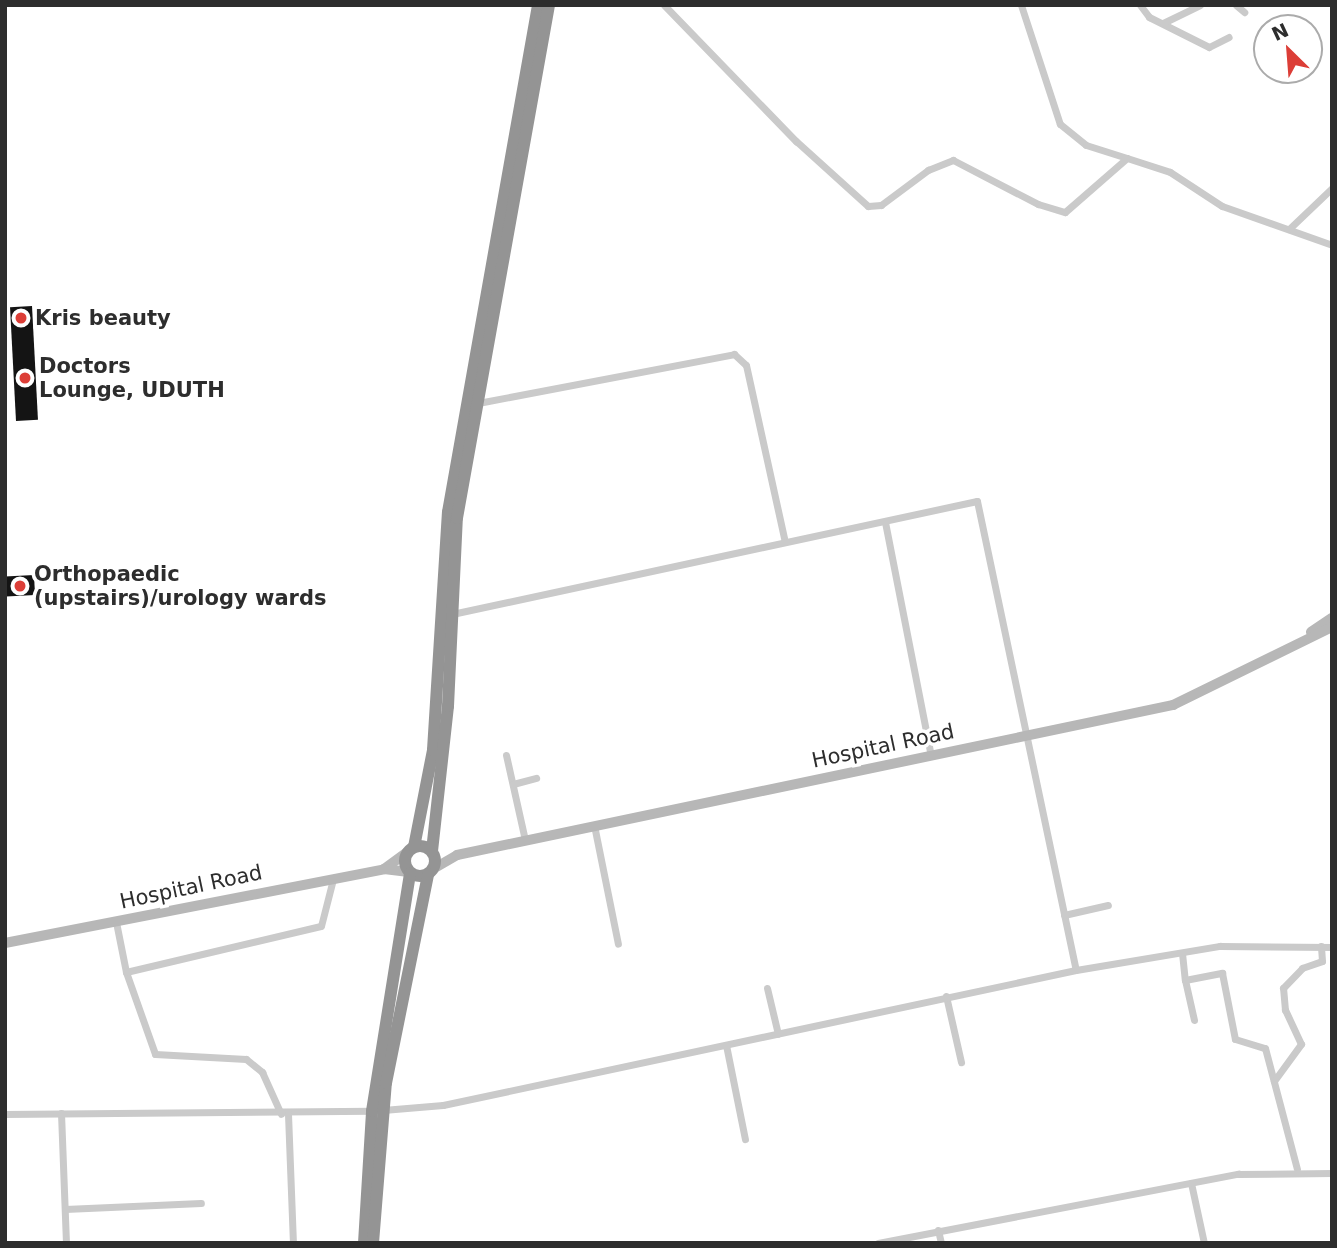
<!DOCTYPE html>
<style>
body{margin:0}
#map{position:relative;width:1337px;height:1248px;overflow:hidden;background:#fff;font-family:"DejaVu Sans",sans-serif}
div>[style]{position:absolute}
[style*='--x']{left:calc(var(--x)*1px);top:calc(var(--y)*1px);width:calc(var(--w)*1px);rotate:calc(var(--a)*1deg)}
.building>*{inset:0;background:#141414;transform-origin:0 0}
.street>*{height:7px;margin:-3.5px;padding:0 3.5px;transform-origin:3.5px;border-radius:3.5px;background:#cacaca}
.secondary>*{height:10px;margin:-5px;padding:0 5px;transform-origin:5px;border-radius:5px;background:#b7b7b7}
.highway>*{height:12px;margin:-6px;padding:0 6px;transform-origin:6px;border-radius:6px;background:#949494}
.highway>.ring{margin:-6px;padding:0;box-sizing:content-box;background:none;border:12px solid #949494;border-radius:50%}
.dots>*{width:19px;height:19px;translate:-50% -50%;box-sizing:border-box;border:4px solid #fff;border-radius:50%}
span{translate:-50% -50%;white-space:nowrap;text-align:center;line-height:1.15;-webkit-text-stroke:7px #fff;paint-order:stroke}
.poi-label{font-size:21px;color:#2d2d2d;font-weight:700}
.left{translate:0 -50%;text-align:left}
.street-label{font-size:21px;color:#2d2d2d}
.frame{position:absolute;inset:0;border:7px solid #2d2d2d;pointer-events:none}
.north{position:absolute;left:1253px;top:14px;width:70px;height:70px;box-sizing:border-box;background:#fff;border:2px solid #ababab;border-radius:50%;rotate:335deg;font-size:19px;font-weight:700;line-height:28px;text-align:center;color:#2d2d2d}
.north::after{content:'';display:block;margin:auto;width:24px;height:32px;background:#dc3e37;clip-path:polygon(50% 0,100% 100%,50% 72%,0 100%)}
</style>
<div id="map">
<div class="building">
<div style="left:32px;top:306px;width:114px;height:22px;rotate:87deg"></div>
<div style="left:34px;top:575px;width:20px;height:29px;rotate:87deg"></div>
</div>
<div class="street">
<div style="--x:664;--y:5;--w:190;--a:45.9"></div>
<div style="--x:796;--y:141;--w:97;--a:42.1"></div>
<div style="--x:868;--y:206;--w:13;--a:-4"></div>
<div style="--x:881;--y:205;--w:59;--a:-36.7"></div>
<div style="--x:928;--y:170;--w:27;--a:-22"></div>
<div style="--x:953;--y:160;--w:96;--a:27.4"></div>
<div style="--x:1038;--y:204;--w:28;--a:17"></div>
<div style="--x:1065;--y:212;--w:82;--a:-41.1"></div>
<div style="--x:1127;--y:158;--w:45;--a:18"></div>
<div style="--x:1170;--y:172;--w:62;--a:33.2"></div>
<div style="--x:1222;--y:206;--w:117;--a:19.5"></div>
<div style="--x:1021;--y:5;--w:125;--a:71.9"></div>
<div style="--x:1060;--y:124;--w:33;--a:39"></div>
<div style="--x:1086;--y:145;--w:43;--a:17.6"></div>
<div style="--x:1140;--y:5;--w:15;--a:53"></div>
<div style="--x:1149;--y:17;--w:67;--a:26.6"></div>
<div style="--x:1209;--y:47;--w:22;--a:-27"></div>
<div style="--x:1236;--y:5;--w:11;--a:41"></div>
<div style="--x:1163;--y:23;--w:41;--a:-25.9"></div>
<div style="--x:1289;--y:229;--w:59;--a:-43.6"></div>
<div style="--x:478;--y:403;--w:261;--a:-10.8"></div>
<div style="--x:734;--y:354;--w:16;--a:43"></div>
<div style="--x:746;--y:365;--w:181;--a:77.6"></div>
<div style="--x:885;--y:522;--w:238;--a:78.9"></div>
<div style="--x:452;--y:614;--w:537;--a:-12.15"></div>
<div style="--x:977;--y:501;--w:479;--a:78.1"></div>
<div style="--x:506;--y:755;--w:87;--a:77.4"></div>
<div style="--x:513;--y:784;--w:24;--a:-15"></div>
<div style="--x:594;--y:825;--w:121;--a:78.6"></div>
<div style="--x:1064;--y:915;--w:45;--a:-12.8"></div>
<div style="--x:116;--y:922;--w:51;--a:78.7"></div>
<div style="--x:126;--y:972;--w:87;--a:70.5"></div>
<div style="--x:155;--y:1054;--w:91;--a:3.1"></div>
<div style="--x:246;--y:1059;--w:21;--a:39"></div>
<div style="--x:262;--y:1072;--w:46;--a:65.7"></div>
<div style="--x:1182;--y:953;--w:27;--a:84"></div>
<div style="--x:1185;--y:980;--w:38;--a:-11"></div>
<div style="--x:1222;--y:973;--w:67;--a:78.9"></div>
<div style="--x:1235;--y:1039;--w:31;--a:17"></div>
<div style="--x:1265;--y:1048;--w:125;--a:75.2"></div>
<div style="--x:126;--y:972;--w:200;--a:-13.3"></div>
<div style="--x:321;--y:926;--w:49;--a:-75.7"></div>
<div style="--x:1185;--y:980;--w:41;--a:77.3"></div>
<div style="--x:767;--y:988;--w:47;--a:76.6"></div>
<div style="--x:946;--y:996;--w:68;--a:77.2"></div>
<div style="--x:726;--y:1045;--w:96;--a:78.6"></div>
<div style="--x:1274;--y:1081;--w:46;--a:-53.9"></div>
<div style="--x:1301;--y:1044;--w:38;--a:-115"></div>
<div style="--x:1285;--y:1010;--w:22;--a:-95"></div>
<div style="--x:1283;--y:988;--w:28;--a:-46"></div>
<div style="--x:1302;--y:968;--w:21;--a:-19"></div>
<div style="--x:1322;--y:961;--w:15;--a:-94"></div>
<div style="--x:383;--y:1110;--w:60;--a:-4.8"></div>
<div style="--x:443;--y:1105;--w:647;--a:-12.04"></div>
<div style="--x:1076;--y:970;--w:146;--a:-9.5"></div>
<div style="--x:1220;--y:946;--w:112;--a:0.5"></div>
<div style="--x:61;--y:1113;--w:130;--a:87.8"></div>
<div style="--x:5;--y:1114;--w:367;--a:-0.5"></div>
<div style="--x:288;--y:1114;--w:129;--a:87.8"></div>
<div style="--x:1191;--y:1183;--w:61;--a:77.8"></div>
<div style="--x:65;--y:1209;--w:136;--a:-2.5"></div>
<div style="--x:938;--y:1230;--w:13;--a:77"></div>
<div style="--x:878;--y:1243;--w:367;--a:-10.9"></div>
<div style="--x:1238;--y:1174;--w:94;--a:-0.6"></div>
</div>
<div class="secondary">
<div style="--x:1311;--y:632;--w:25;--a:-34"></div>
<div style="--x:384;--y:869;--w:27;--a:-36"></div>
<div style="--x:433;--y:869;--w:28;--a:-30"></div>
<div style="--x:457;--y:855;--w:732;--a:-11.83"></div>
<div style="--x:1173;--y:705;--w:177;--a:-26.1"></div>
<div style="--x:5;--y:943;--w:386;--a:-11"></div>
<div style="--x:384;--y:869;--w:25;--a:7"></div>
</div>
<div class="highway">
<div class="ring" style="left:405px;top:846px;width:18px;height:18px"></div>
<div style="--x:414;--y:847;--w:99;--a:-78.9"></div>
<div style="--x:433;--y:750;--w:238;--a:-86.4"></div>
<div style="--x:448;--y:512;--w:515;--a:-79.93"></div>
<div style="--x:432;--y:851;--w:146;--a:-83.7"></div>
<div style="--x:448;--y:706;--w:188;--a:-87.3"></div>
<div style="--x:457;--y:518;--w:521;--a:-79.83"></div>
<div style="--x:364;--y:1243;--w:132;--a:-86.5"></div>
<div style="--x:372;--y:1111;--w:241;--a:-80.9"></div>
<div style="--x:373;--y:1243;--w:161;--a:-85.4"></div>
<div style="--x:386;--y:1083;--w:213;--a:-78.6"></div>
</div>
<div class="dots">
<div style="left:21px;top:318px;background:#dc3e37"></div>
<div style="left:25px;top:378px;background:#dc3e37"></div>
<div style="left:20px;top:586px;background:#dc3e37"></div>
</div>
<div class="poi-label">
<span class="left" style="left:35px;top:318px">Kris beauty</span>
<span class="left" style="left:39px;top:378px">Doctors<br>Lounge, UDUTH</span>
<span class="left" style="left:34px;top:586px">Orthopaedic<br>(upstairs)/urology wards</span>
</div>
<div class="street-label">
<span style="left:883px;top:746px;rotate:-12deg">Hospital Road</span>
<span style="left:191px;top:887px;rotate:-12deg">Hospital Road</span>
</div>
<div class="frame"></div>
<div class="north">N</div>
</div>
